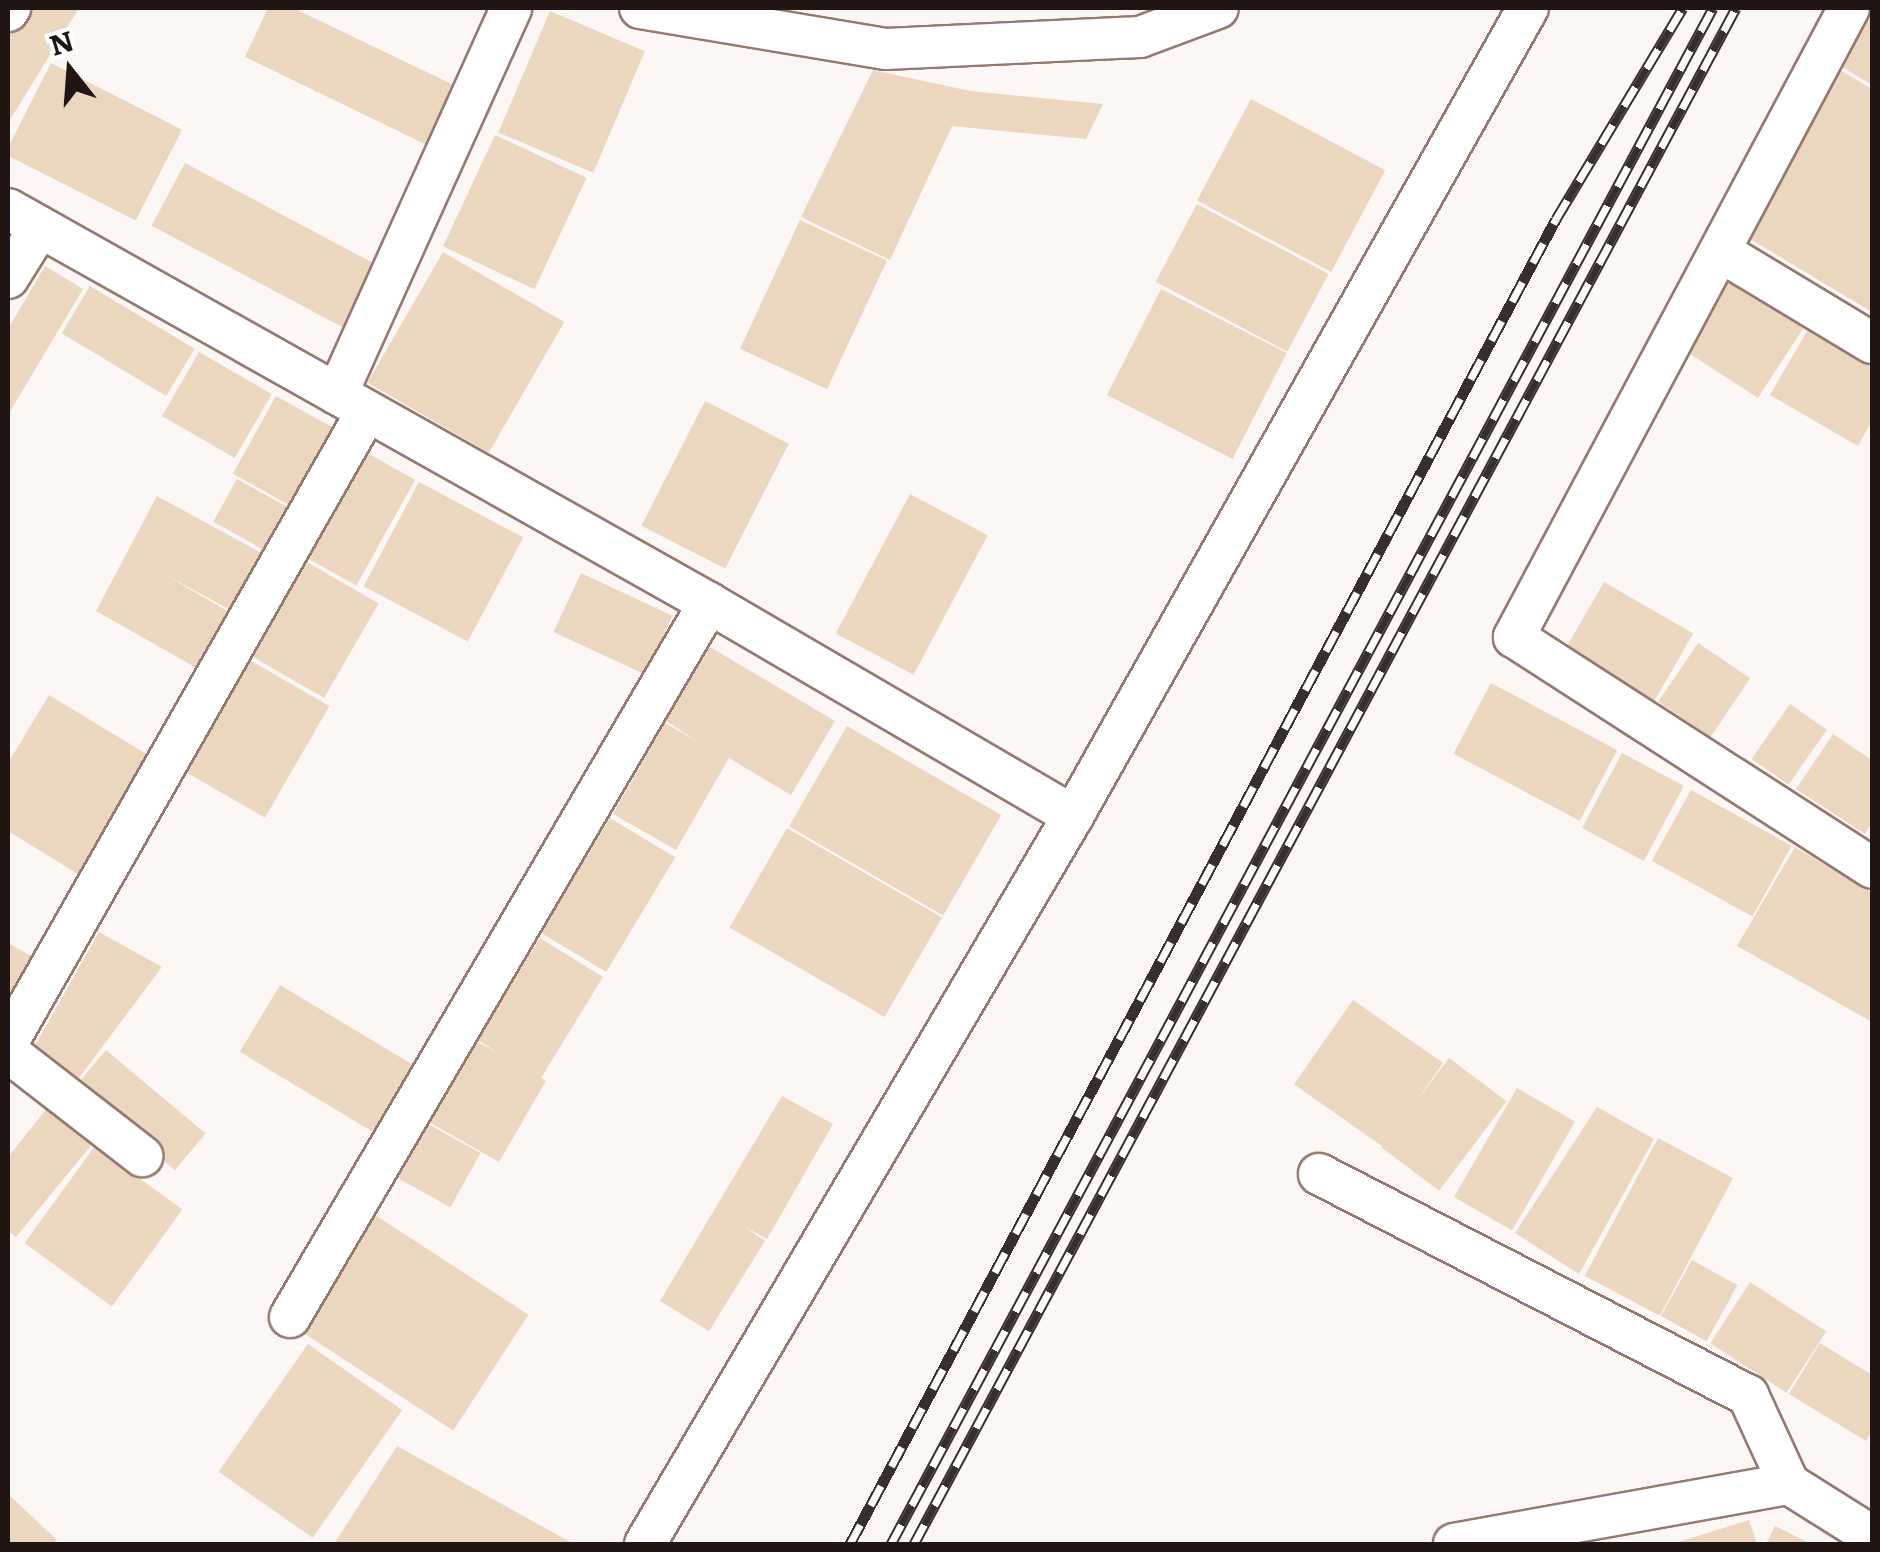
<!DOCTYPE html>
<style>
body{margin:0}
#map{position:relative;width:1880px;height:1552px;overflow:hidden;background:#fcf6f4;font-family:Literata,serif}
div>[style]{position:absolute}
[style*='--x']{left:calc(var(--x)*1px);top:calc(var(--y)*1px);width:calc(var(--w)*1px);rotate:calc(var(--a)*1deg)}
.building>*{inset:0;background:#ebd6c0;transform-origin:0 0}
.roads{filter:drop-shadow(2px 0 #957970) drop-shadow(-2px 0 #957970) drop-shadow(0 2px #957970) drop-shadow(0 -2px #957970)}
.minor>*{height:40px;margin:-20px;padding:0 20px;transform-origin:20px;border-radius:20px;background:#fff}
.rail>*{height:11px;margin-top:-5.5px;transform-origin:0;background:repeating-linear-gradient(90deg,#fff 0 22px,#382e2b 0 44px);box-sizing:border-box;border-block:2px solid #382e2b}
span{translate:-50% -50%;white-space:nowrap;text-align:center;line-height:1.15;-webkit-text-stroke:9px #fff;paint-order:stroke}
.frame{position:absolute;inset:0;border:10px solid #211613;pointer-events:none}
.north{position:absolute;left:20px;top:20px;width:100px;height:100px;-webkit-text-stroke:8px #fff;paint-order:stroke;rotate:343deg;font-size:28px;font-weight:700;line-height:40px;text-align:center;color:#211613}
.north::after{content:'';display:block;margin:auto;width:35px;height:45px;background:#211613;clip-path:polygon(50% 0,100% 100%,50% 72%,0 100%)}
</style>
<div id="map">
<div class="building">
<div style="clip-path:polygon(22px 8px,79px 8px,8px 123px,8px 30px)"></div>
<div style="clip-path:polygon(268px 8px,293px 8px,462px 89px,433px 148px,245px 57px)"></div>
<div style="clip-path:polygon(1869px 8px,1872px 8px,1872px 85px,1837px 64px)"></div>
<div style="left:550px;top:11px;width:103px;height:132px;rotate:23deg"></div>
<div style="left:51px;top:63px;width:147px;height:102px;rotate:27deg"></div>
<div style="clip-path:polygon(1835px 67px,1872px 89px,1872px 312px,1740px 233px)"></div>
<div style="clip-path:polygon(873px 70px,970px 91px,1103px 104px,1086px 139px,952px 126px,890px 260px,801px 217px)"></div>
<div style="left:1251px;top:99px;width:152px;height:115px;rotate:28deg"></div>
<div style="left:495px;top:135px;width:101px;height:123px;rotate:25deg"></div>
<div style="left:185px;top:163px;width:220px;height:71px;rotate:28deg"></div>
<div style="left:1197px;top:204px;width:149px;height:88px;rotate:28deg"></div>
<div style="left:800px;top:220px;width:96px;height:142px;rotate:25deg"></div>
<div style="left:443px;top:252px;width:140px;height:151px;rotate:30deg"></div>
<div style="left:1728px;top:264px;width:98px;height:96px;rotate:33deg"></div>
<div style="clip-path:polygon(45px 266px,83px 289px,8px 415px,8px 329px)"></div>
<div style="left:90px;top:286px;width:122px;height:55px;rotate:31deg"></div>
<div style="left:1161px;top:289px;width:141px;height:119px;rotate:27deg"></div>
<div style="clip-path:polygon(1814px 319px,1872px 353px,1872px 420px,1858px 446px,1770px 395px)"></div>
<div style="left:199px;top:352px;width:84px;height:74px;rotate:30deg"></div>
<div style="left:276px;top:396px;width:71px;height:89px;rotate:29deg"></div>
<div style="left:705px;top:401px;width:94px;height:140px;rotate:27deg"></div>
<div style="left:367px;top:453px;width:55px;height:121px;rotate:29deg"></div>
<div style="left:237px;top:479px;width:64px;height:49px;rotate:29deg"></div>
<div style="left:419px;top:482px;width:118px;height:118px;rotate:28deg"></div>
<div style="left:910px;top:494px;width:88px;height:158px;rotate:28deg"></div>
<div style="clip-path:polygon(157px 496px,267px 556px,236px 613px,164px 574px,234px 615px,202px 671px,96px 611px)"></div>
<div style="left:305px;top:561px;width:85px;height:109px;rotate:30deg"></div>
<div style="left:581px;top:573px;width:101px;height:65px;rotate:25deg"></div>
<div style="left:1604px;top:582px;width:103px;height:77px;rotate:30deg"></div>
<div style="left:1698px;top:643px;width:63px;height:71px;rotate:34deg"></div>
<div style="clip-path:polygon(710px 647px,835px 721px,791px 795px,729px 758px,676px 850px,613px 814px,665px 723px,700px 743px,666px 721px)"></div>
<div style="left:248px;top:659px;width:94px;height:129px;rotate:30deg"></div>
<div style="left:1491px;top:683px;width:143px;height:80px;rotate:28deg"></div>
<div style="clip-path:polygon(49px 695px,153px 758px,81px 876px,8px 831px,8px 763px)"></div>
<div style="left:1790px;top:704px;width:45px;height:67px;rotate:35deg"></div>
<div style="left:847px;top:726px;width:178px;height:116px;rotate:30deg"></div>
<div style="clip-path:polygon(1833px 734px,1872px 760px,1872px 822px,1865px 834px,1796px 789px)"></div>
<div style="left:1622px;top:753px;width:70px;height:85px;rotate:28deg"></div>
<div style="left:1691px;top:790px;width:115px;height:81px;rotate:29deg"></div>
<div style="left:610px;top:818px;width:76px;height:134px;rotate:31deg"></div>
<div style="left:787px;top:828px;width:179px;height:115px;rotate:30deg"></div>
<div style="clip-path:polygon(1795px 847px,1872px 893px,1872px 1022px,1737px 946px)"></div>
<div style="clip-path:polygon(99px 932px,162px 967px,76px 1082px,33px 1049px)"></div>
<div style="clip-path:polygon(540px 938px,603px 977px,541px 1078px,546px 1081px,499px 1162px,429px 1122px,476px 1041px,496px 1052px,477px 1039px)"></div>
<div style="clip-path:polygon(8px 943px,37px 959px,8px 1008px)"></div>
<div style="left:280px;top:985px;width:156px;height:78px;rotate:31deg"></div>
<div style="left:1353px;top:1000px;width:110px;height:103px;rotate:35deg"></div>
<div style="left:106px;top:1050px;width:130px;height:48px;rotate:40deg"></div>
<div style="left:1449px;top:1058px;width:72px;height:112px;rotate:37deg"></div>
<div style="left:1517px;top:1088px;width:67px;height:126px;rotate:30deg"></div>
<div style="clip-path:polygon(782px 1096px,833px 1124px,767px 1239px,745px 1227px,765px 1241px,709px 1331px,660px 1301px)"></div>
<div style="clip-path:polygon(48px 1107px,93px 1143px,16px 1237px,8px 1231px,8px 1157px)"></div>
<div style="clip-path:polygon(1597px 1107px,1654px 1139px,1579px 1274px,1515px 1233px)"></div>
<div style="left:428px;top:1124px;width:60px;height:62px;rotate:29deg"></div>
<div style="left:1658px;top:1138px;width:85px;height:156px;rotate:28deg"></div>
<div style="left:95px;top:1146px;width:108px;height:120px;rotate:36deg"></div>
<div style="left:375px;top:1215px;width:183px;height:138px;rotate:33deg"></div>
<div style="left:1692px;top:1260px;width:52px;height:64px;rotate:29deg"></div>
<div style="left:1750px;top:1282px;width:91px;height:73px;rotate:33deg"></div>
<div style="clip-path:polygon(1820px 1343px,1872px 1375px,1872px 1430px,1866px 1441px,1789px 1394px)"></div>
<div style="left:308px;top:1344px;width:115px;height:156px;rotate:35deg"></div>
<div style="clip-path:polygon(397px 1446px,574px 1544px,334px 1544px)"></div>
<div style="clip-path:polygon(8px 1494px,57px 1540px,53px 1544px,8px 1544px)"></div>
<div style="clip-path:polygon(1749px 1520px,1757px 1544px,1672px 1544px)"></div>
<div style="clip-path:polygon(1775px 1526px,1811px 1544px,1766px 1544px)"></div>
</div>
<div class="roads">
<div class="minor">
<div style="--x:640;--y:8;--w:249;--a:9.5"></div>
<div style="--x:886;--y:49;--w:254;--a:-2.7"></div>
<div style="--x:1140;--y:37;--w:83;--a:-20.4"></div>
<div style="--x:1849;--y:8;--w:713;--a:118.04"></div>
<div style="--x:1514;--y:637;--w:426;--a:32.8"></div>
<div style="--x:8;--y:11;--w:4;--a:-56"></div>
<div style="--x:8;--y:209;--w:804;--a:29.34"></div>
<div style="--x:709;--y:603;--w:422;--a:30.3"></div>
<div style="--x:1721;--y:252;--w:176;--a:31.1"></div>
<div style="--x:8;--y:278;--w:60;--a:-57.9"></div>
<div style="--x:337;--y:394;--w:423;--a:-65.7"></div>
<div style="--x:8;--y:1042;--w:726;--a:-60.36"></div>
<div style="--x:8;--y:1052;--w:170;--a:37.8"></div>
<div style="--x:1319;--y:1174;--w:483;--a:27.3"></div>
<div style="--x:1748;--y:1395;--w:98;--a:65.3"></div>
<div style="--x:290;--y:1317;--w:828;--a:-59.59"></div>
<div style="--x:1789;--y:1484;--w:98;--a:32.1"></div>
<div style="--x:645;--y:1544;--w:844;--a:-59.55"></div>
<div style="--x:1073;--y:816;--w:927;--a:-60.62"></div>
<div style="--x:1454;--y:1544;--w:340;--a:-10.2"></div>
</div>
</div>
<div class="rail">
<div style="--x:850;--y:1544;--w:1501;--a:-61.95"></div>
<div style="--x:1556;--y:219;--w:246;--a:-59"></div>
<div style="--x:891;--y:1544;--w:1742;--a:-61.85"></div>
<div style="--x:914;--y:1544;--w:1742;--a:-61.85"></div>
</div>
<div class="frame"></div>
<div class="north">N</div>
</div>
